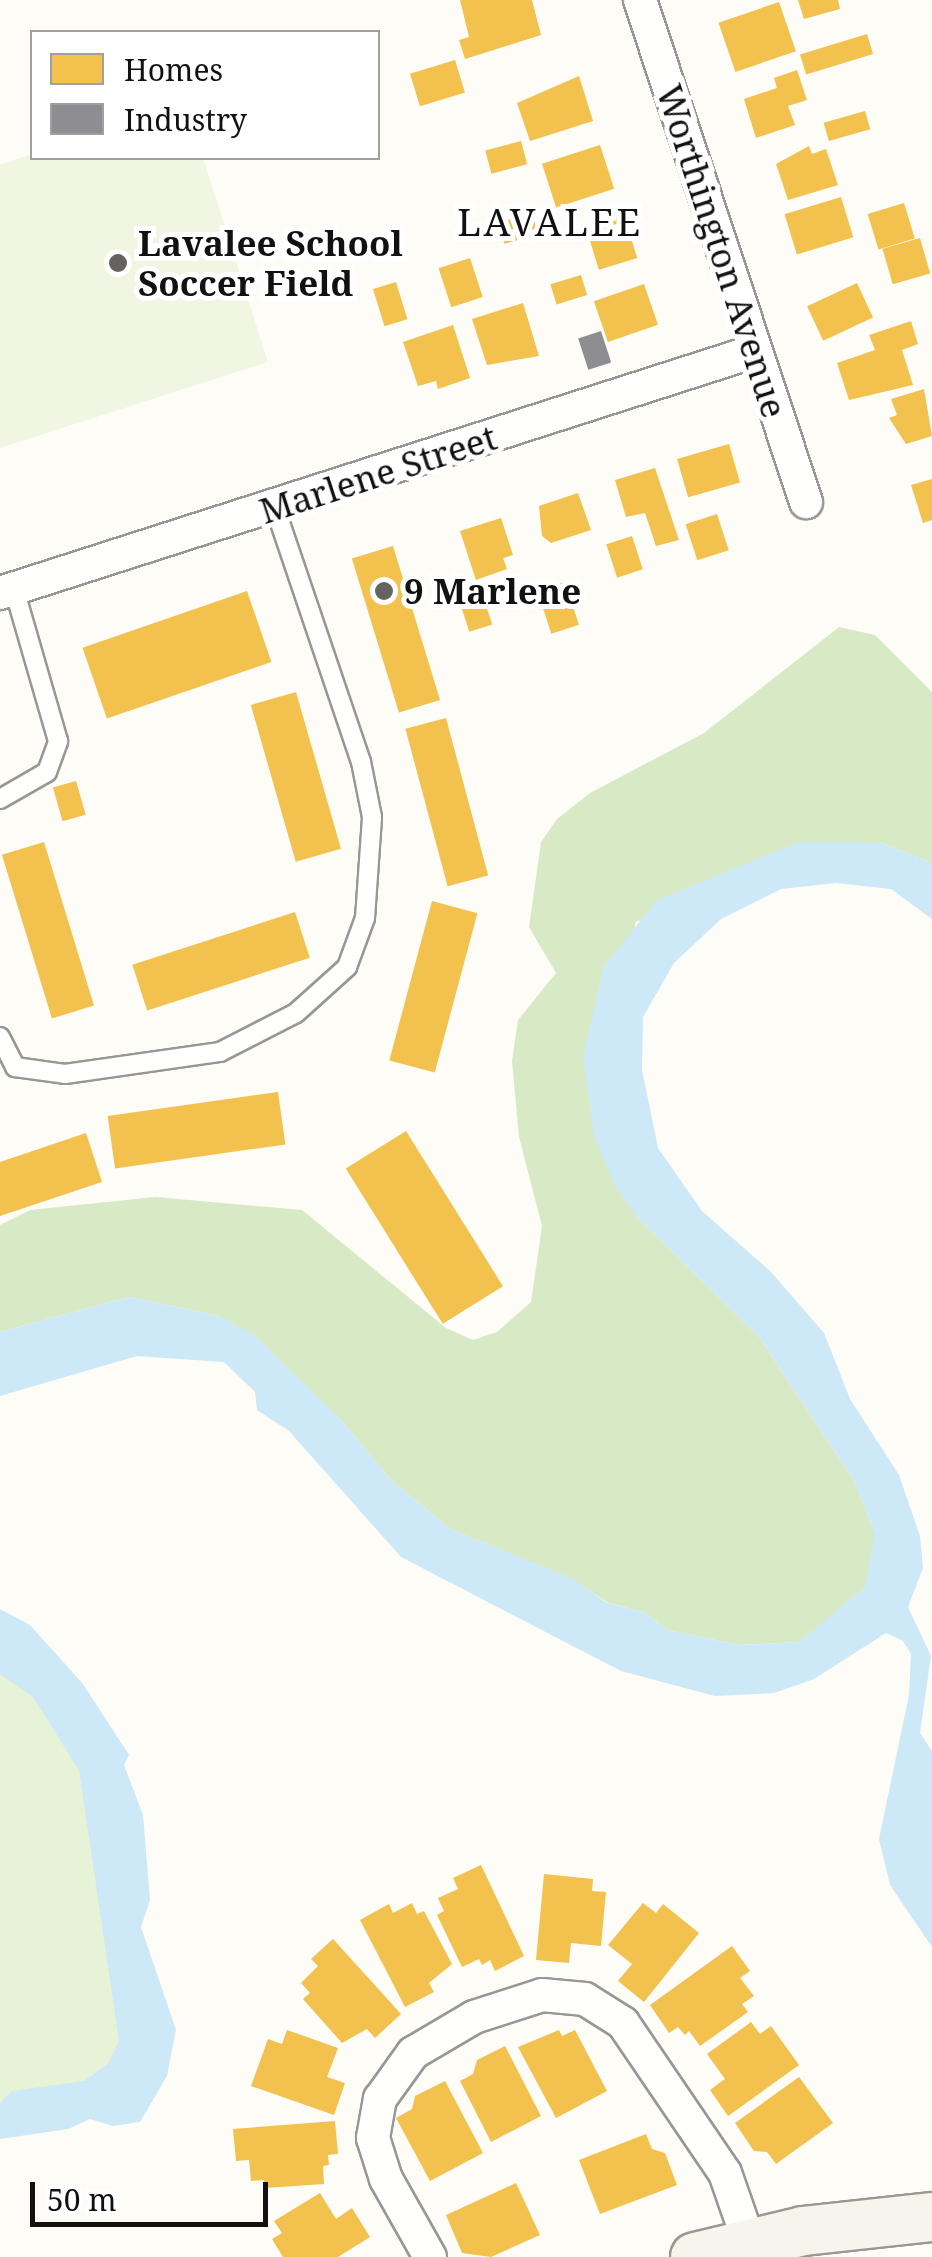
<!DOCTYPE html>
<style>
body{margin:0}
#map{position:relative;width:932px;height:2257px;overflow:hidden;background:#fdfcf7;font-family:"Noto Serif",serif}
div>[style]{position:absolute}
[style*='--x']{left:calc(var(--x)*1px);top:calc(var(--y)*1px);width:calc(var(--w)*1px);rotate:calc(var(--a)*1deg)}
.green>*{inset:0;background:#e7f3d7}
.forest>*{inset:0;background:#d8eac5}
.pitch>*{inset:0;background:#f0f6e1}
.water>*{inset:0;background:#cde8f7}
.homes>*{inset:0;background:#f2c14e;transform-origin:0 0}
.industry>*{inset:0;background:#8d8d92;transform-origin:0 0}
.roads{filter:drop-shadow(2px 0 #979795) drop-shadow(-2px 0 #979795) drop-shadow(0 2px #979795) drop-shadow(0 -2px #979795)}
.lane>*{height:18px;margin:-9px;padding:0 9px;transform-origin:9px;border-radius:9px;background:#fffffe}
.street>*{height:32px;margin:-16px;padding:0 16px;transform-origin:16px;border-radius:16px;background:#fffffe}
.secondary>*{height:48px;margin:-24px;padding:0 24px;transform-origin:24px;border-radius:24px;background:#f6f4eb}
.dots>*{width:28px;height:28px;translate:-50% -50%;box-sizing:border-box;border:5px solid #fff;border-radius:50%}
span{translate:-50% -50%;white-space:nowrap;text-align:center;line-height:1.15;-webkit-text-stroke:10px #fff;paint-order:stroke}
.poi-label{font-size:35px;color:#111;font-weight:700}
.left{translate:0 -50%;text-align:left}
.street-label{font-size:35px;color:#111}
.neighbourhood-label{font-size:38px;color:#111;letter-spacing:2.5px}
.legend{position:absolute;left:30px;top:30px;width:350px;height:130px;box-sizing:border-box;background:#fff;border:2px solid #a0a0a0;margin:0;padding:12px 18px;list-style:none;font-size:30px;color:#111}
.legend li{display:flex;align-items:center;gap:20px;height:50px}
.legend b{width:50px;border:2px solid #a0a0a0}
.scale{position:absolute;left:30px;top:2182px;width:238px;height:45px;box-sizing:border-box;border:5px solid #111;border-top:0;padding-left:12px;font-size:30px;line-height:35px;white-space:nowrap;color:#111;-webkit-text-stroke:8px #fff;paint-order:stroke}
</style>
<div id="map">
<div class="green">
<div style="clip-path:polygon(0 1644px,78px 1730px,131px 2072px,0 2102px)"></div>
</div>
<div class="forest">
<div style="clip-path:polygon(839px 627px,875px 635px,932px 692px,932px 863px,881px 843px,635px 922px,636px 1216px,760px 1338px,854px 1481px,875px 1532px,874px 1554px,865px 1587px,844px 1609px,799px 1642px,740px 1645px,667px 1630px,646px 1613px,608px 1603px,570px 1578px,450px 1529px,391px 1480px,339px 1418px,219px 1316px,129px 1297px,0 1332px,0 1225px,30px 1210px,155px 1197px,302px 1210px,446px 1328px,473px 1340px,497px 1332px,531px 1302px,542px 1226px,519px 1137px,512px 1061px,518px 1020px,556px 973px,529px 927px,541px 842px,557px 819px,590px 793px,704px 733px)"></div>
</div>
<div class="pitch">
<div style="clip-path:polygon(32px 154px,203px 158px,268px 362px,0 448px,0 165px)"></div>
</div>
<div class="water">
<div style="clip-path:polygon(799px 842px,881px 843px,932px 863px,932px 919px,891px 889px,836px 883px,781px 889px,721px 919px,674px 963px,643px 1017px,642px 1070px,658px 1148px,702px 1211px,771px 1272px,824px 1333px,850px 1399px,899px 1475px,920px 1536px,923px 1568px,908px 1607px,931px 1656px,920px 1733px,932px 1751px,932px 1947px,890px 1885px,879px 1839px,909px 1695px,911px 1654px,903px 1641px,886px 1633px,814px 1679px,774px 1693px,715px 1696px,621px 1671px,401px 1557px,289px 1431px,257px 1410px,255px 1392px,224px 1362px,137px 1356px,0 1396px,0 1332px,129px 1297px,219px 1316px,254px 1335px,339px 1418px,391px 1480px,450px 1529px,571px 1578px,607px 1603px,646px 1613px,667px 1630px,740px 1645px,799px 1642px,865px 1587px,875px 1532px,854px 1481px,760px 1338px,636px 1216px,616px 1187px,594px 1136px,583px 1056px,604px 966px,657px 900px)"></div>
<div style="clip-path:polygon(0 1609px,30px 1625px,83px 1684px,129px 1755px,124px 1765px,143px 1815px,150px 1900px,141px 1927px,176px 2030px,167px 2076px,140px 2122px,113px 2126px,90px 2119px,68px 2129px,0 2139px,0 2103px,12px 2091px,84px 2081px,108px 2064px,119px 2041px,79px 1770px,33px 1697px,0 1674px)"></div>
</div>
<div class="homes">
<div style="clip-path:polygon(460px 0,532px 0,541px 35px,465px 59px,459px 40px,469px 37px)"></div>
<div style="clip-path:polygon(798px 0,838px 0,840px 9px,804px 19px)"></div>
<div style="left:779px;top:2px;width:52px;height:64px;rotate:71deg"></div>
<div style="left:867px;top:34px;width:21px;height:70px;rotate:73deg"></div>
<div style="left:455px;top:60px;width:34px;height:47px;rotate:73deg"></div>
<div style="clip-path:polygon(797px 70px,807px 100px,788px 106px,795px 125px,756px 138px,744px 99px,777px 88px,774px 78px)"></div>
<div style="clip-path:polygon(579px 76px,593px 121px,530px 141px,517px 103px)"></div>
<div style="left:865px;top:111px;width:19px;height:43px;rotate:74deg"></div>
<div style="left:521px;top:141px;width:24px;height:37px;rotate:75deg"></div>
<div style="left:600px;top:145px;width:46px;height:61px;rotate:72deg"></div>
<div style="clip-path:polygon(809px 146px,812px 154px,826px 149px,838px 185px,788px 200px,776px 164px)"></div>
<div style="left:841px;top:197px;width:42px;height:59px;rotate:73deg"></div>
<div style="left:904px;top:203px;width:37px;height:38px;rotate:73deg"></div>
<div style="left:532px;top:213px;width:22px;height:35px;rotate:74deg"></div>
<div style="left:624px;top:215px;width:45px;height:40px;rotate:73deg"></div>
<div style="left:920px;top:238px;width:37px;height:39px;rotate:74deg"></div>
<div style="left:470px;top:258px;width:41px;height:33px;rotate:72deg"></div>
<div style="left:581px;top:275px;width:21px;height:32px;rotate:73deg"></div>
<div style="left:396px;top:282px;width:39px;height:24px;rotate:73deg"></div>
<div style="left:857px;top:283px;width:38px;height:55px;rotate:65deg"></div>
<div style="left:644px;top:284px;width:43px;height:53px;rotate:71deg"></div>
<div style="clip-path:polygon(523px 303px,539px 356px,487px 365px,472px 319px)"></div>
<div style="clip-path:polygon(911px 321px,918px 344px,902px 350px,913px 385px,849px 400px,837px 363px,875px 350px,869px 335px)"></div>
<div style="clip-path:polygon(453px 325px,470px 378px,438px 389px,436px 381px,418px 386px,403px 342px)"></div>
<div style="clip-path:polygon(924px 389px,932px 436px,906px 444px,889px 418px,897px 415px,891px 399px)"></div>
<div style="left:729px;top:444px;width:40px;height:54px;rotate:74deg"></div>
<div style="clip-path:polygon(655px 468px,679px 540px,656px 546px,645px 513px,626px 517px,615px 480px)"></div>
<div style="clip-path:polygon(932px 479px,932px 520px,923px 523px,911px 485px)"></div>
<div style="clip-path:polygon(578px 493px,591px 530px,551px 543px,542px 536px,539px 506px)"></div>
<div style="left:717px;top:514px;width:38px;height:33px;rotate:72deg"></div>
<div style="clip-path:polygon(501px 518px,513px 555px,503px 558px,507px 569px,476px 580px,460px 531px)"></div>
<div style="left:632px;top:536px;width:35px;height:27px;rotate:72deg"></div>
<div style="left:393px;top:546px;width:161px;height:43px;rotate:73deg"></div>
<div style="left:565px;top:582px;width:45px;height:29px;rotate:72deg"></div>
<div style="left:247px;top:591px;width:75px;height:174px;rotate:71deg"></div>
<div style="left:482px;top:593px;width:33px;height:24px;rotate:72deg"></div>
<div style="left:296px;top:692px;width:163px;height:47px;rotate:74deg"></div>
<div style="left:446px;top:718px;width:163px;height:42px;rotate:75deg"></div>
<div style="left:76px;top:781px;width:35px;height:24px;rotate:74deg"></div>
<div style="left:44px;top:842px;width:171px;height:44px;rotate:73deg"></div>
<div style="left:432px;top:901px;width:47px;height:165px;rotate:15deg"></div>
<div style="left:295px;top:912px;width:48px;height:171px;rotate:72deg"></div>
<div style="left:278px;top:1092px;width:53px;height:172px;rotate:82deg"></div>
<div style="left:406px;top:1131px;width:183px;height:71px;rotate:58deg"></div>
<div style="clip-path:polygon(86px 1133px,102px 1182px,0 1216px,0 1162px)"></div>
<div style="clip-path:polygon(481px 1865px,524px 1956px,495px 1971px,490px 1960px,482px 1965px,479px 1959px,462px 1967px,437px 1915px,444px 1911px,438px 1898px,458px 1889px,453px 1878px)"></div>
<div style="clip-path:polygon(544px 1874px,593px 1879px,592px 1891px,606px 1892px,601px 1946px,571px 1943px,569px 1963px,536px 1960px)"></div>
<div style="clip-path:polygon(412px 1903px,417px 1914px,424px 1911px,452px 1964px,429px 1983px,434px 1992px,405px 2007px,360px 1920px,389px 1904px,393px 1913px)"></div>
<div style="clip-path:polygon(643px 1903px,656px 1913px,663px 1904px,699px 1933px,644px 2002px,618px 1981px,632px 1964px,608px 1945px)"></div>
<div style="clip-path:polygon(333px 1939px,401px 2014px,375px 2038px,367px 2029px,342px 2043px,303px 1999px,310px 1993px,301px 1983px,318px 1966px,311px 1959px)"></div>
<div style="clip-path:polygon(732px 1946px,750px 1971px,740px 1978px,754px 1996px,742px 2004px,748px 2012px,700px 2046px,689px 2031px,685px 2035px,678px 2027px,669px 2033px,650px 2005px)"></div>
<div style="clip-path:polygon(751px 2022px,760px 2034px,771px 2026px,799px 2065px,728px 2116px,710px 2090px,725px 2079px,707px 2054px)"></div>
<div style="clip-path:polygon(287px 2030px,338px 2048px,327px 2077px,345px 2083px,334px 2115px,251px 2086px,268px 2039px,282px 2044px)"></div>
<div style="clip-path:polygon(559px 2030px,562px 2036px,575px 2030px,607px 2091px,556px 2118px,518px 2047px)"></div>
<div style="clip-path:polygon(505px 2046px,541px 2116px,491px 2142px,460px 2081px,473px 2074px,477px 2060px)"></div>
<div style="clip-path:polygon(799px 2077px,833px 2123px,776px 2164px,767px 2152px,754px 2151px,735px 2123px)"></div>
<div style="clip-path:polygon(445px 2081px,483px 2153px,430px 2181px,396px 2118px,412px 2109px,415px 2096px)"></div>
<div style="clip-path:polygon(335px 2121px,338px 2154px,328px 2155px,329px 2165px,323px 2166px,324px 2184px,265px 2188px,264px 2180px,251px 2181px,249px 2160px,236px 2161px,233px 2129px)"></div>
<div style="clip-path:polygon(646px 2134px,652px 2149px,665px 2153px,677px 2185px,600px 2214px,579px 2160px)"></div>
<div style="clip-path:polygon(516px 2183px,540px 2235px,491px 2257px,462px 2253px,446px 2215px)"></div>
<div style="clip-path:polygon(320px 2193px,336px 2219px,352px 2208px,370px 2237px,338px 2257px,283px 2257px,272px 2239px,282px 2233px,274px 2221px)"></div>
</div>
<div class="industry">
<div style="left:601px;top:331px;width:33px;height:24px;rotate:72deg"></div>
</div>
<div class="roads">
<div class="lane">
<div style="--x:0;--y:799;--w:54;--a:-29.9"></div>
<div style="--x:47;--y:772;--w:33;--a:-70"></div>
<div style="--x:58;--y:741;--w:158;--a:-106.1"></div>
<div style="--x:0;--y:1037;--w:34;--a:63"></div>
<div style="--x:15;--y:1067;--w:50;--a:8"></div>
<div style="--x:65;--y:1074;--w:157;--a:-8.1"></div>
<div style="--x:220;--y:1052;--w:85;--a:-27.2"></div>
<div style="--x:296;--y:1013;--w:69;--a:-42"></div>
<div style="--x:347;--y:967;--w:52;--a:-69.8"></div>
<div style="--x:365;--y:918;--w:101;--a:-86"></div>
<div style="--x:372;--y:817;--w:56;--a:-101.3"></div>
<div style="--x:361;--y:762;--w:268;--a:-108.7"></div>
</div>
<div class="street">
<div style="--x:640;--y:0;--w:529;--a:71.7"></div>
<div style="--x:0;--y:593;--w:793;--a:-17.77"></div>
<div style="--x:430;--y:2257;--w:90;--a:-119.4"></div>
<div style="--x:386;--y:2179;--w:43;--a:-107.6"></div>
<div style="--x:373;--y:2138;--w:40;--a:-80"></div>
<div style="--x:380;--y:2099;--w:57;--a:-54.3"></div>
<div style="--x:413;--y:2053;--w:71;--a:-30.5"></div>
<div style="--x:474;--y:2017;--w:71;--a:-17.9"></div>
<div style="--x:542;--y:1995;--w:43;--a:5.3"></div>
<div style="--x:585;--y:1999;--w:45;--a:32.3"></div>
<div style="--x:623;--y:2023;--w:181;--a:55.8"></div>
<div style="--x:725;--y:2173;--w:73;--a:70.8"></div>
</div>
<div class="secondary">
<div style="--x:695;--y:2257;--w:111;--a:-13.5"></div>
<div style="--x:803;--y:2231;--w:130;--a:-6.2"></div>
</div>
</div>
<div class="dots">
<div style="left:118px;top:263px;background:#646362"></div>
<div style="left:384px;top:591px;background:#646362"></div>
</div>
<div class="poi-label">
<span class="left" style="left:138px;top:263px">Lavalee School<br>Soccer Field</span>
<span class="left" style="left:404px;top:591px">9 Marlene</span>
</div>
<div class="street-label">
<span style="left:722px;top:251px;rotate:72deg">Worthington Avenue</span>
<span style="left:378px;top:474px;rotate:-18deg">Marlene Street</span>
</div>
<div class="neighbourhood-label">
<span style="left:550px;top:222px">LAVALEE</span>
</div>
<ul class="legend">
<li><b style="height:28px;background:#f2c14e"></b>Homes</li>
<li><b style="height:28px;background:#8d8d92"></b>Industry</li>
</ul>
<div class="scale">50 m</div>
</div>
